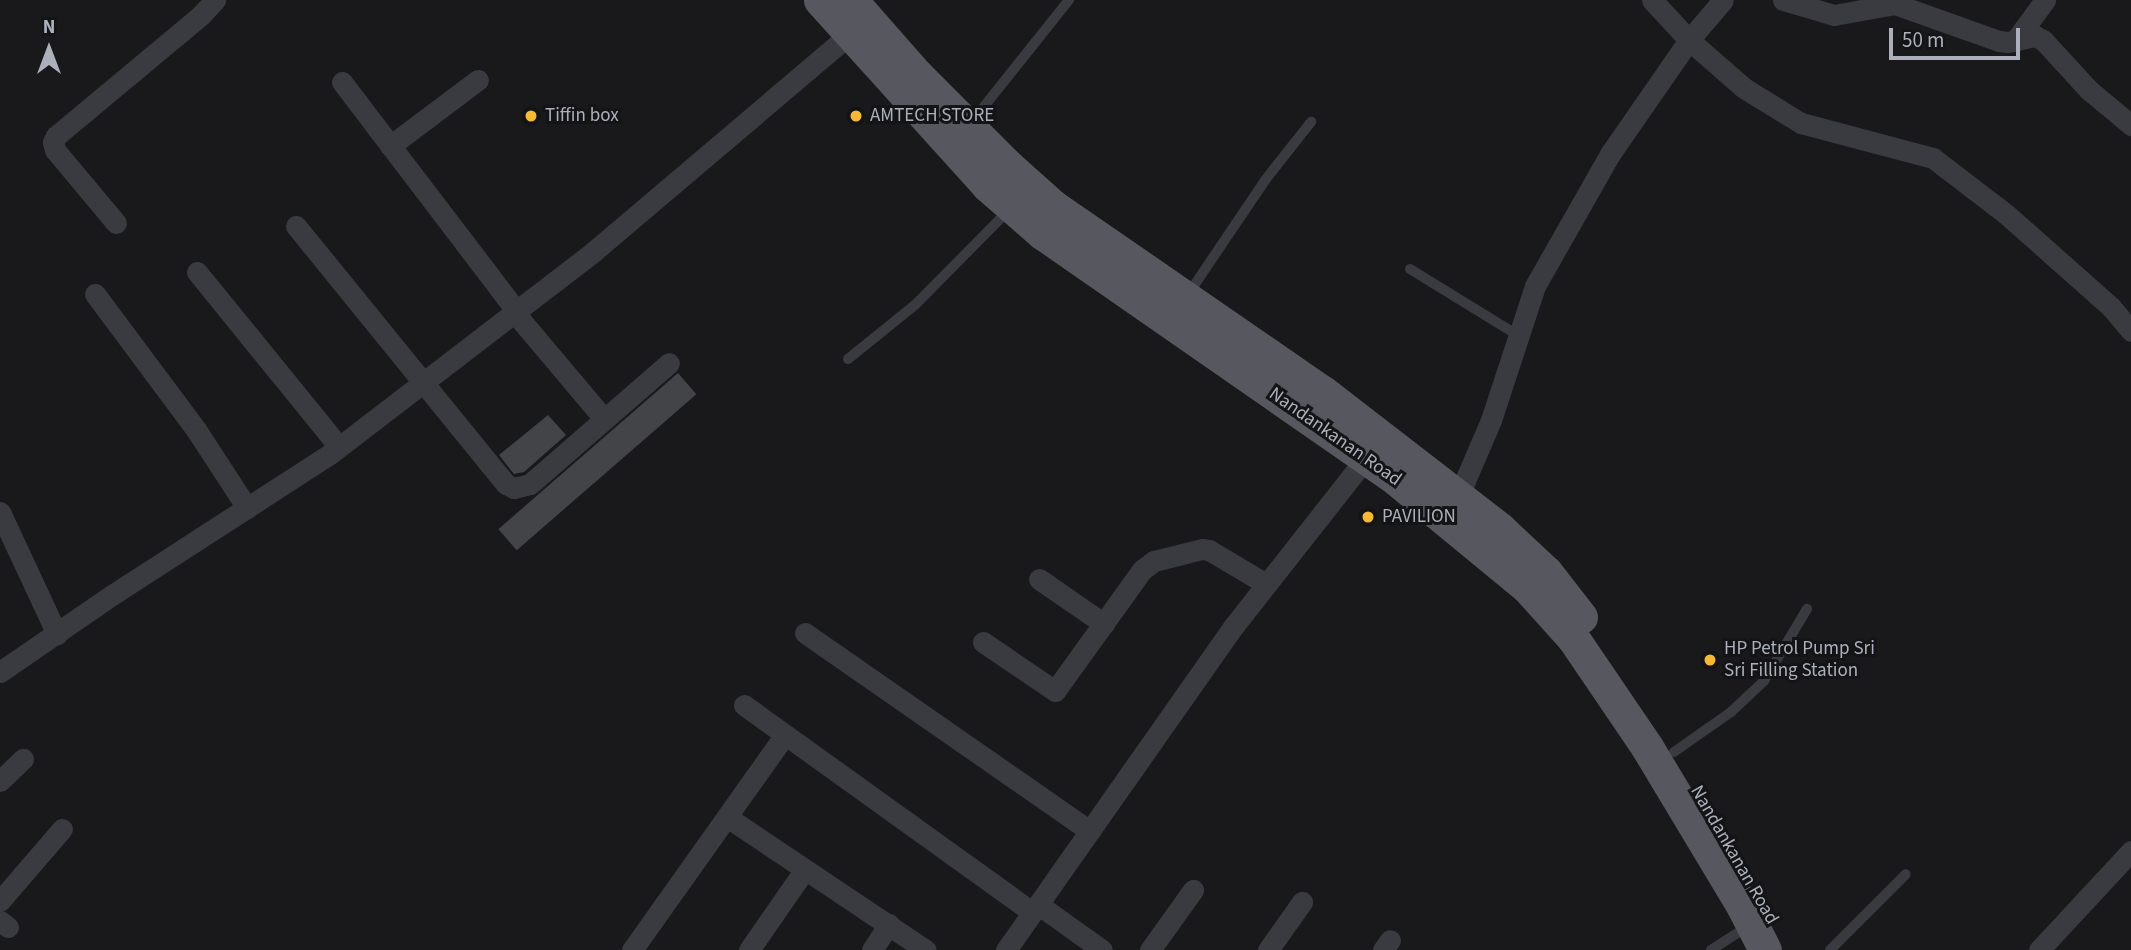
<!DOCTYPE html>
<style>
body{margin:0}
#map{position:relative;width:2131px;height:950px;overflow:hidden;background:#19191b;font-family:"Source Sans 3",sans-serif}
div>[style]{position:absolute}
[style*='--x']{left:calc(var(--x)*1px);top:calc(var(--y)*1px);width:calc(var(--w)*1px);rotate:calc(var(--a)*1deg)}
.building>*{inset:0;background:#434448;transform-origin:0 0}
.service>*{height:10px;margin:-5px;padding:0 5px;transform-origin:5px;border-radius:5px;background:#3a3b40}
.minor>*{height:21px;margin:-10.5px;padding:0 10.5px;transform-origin:10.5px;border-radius:10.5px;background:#3a3b40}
.primary>*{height:33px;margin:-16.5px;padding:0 16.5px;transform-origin:16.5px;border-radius:16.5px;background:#56575f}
.dots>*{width:19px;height:19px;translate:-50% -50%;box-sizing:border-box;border:4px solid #141416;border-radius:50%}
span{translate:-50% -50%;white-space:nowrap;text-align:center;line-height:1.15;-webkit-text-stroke:6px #141416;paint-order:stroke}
.poi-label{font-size:19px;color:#abb0bb}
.left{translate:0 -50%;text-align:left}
.street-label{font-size:19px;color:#abb0bb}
.north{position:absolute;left:14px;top:14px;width:70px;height:70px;-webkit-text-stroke:5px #141416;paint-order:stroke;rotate:0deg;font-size:19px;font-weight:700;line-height:28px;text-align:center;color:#abb0bb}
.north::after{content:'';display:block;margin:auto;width:24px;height:32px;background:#abb0bb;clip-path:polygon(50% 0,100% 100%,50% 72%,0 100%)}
.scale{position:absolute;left:1889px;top:28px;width:131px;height:32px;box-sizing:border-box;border:4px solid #abb0bb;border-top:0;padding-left:9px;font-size:21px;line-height:24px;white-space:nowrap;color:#abb0bb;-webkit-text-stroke:5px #141416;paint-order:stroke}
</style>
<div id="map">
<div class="building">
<div style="left:678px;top:373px;width:28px;height:238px;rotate:49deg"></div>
<div style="clip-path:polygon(548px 415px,566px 435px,524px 472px,514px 474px,499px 455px)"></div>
</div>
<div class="service">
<div style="--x:970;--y:124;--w:159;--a:-51.4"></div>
<div style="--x:1410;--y:269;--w:128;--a:31.6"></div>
<div style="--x:1187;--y:296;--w:141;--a:-56"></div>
<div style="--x:1266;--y:179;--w:73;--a:-51.7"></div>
<div style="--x:848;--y:359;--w:86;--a:-38.9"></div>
<div style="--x:915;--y:305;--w:135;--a:-45.3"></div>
<div style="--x:1674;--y:752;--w:70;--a:-35.1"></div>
<div style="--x:1731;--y:712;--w:45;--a:-43.2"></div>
<div style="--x:1764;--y:681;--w:84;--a:-59.2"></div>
<div style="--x:1711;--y:950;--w:46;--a:-32.7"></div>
<div style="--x:1830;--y:950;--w:107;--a:-45"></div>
</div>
<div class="minor">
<div style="--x:1652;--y:0;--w:54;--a:47.2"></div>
<div style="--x:1689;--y:40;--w:73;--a:41.1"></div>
<div style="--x:1744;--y:88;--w:67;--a:31.6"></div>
<div style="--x:1801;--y:123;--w:137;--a:14.9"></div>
<div style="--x:1933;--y:158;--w:92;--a:37.5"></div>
<div style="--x:2006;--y:214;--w:140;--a:41.5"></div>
<div style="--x:2111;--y:307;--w:31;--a:50"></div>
<div style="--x:1783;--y:0;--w:53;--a:16.4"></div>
<div style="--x:1834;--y:15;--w:62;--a:-10.2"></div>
<div style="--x:1895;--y:4;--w:110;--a:19.6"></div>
<div style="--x:1999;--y:41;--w:9;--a:6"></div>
<div style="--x:2008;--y:42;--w:28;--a:-13"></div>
<div style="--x:2035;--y:36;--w:9;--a:27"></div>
<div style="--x:2043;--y:40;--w:68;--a:47.4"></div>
<div style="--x:2089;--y:90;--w:55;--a:39.8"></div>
<div style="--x:2015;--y:41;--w:51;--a:-53.8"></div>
<div style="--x:342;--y:82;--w:287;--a:52.7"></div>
<div style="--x:390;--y:146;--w:110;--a:-36.9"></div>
<div style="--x:116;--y:223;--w:95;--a:-129.9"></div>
<div style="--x:55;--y:150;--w:8;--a:-104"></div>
<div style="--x:53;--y:142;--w:7;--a:-63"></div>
<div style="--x:56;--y:136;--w:189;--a:-39.8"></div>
<div style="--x:201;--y:15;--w:21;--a:-47"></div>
<div style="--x:296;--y:226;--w:333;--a:50.9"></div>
<div style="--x:506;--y:484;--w:9;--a:27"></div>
<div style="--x:514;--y:488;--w:16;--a:-14"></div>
<div style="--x:530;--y:484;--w:184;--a:-41"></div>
<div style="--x:197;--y:272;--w:225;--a:50.9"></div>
<div style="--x:95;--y:294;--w:171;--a:53.3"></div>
<div style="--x:197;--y:431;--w:92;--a:57"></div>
<div style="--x:514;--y:312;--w:140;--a:49.9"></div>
<div style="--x:1458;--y:497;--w:84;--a:-66.8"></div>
<div style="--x:1491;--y:420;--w:141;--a:-71.8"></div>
<div style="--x:1535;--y:286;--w:152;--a:-60.4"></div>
<div style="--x:1610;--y:154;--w:139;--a:-55.3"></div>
<div style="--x:1689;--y:40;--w:52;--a:-49.6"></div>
<div style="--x:0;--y:512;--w:135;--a:65"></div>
<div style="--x:1039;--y:579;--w:79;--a:34.7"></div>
<div style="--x:805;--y:633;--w:347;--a:34.8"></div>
<div style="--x:983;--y:642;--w:87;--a:34.2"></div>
<div style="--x:1055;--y:691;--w:149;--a:-54.3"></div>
<div style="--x:1142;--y:570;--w:15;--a:-37"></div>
<div style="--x:1154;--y:561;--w:49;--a:-14"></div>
<div style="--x:1202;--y:549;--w:7;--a:8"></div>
<div style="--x:1209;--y:550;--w:66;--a:30.8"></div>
<div style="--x:0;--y:672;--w:136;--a:-34.5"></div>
<div style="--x:112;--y:595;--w:260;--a:-32.9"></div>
<div style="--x:330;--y:454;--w:332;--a:-37.5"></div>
<div style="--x:593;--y:252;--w:337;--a:-40.3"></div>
<div style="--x:744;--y:705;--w:355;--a:35.7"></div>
<div style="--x:0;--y:781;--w:32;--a:-44"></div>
<div style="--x:727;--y:817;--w:239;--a:33.8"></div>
<div style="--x:0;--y:901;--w:95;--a:-49.3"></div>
<div style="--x:1039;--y:905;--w:77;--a:35.5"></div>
<div style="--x:0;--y:921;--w:10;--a:37"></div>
<div style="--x:632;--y:950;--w:264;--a:-54.6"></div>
<div style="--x:749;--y:950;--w:98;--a:-55.3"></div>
<div style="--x:872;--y:950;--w:31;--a:-57"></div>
<div style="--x:1006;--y:950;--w:395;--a:-54.9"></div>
<div style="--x:1233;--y:627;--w:215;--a:-51.8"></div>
<div style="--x:1150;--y:950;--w:74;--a:-54.4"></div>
<div style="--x:1268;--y:950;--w:59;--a:-54.7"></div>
<div style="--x:1383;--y:950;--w:12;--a:-55"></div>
<div style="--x:2039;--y:950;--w:135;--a:-47.1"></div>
</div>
<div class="primary">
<div style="--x:820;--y:0;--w:249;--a:47.9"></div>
<div style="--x:987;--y:185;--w:73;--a:41.1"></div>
<div style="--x:1042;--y:233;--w:432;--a:34.8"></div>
<div style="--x:1397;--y:480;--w:168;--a:39.5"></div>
<div style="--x:1527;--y:587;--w:69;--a:48"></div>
<div style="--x:1573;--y:638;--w:132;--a:55.8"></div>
<div style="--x:1647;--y:747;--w:187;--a:59"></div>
<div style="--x:1743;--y:907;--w:48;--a:62.9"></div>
<div style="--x:851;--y:0;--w:100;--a:48.7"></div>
<div style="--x:917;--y:75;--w:126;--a:45"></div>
<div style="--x:1006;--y:164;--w:63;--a:41.8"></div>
<div style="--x:1053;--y:206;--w:328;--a:34.6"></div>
<div style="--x:1323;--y:392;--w:224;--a:37.7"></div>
<div style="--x:1500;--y:529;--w:63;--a:43.1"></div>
<div style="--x:1546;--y:572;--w:57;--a:52.1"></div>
</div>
<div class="dots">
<div style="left:531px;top:116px;background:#f6b935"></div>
<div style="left:856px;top:116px;background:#f6b935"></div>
<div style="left:1368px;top:517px;background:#f6b935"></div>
<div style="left:1710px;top:660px;background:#f6b935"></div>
</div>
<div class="poi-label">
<span class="left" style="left:545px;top:116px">Tiffin box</span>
<span class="left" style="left:870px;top:116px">AMTECH STORE</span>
<span class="left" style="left:1382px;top:517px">PAVILION</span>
<span class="left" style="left:1724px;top:660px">HP Petrol Pump Sri<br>Sri Filling Station</span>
</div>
<div class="street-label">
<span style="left:1335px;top:437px;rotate:35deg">Nandankanan Road</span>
<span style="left:1734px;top:855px;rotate:60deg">Nandankanan Road</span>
</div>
<div class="north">N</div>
<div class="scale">50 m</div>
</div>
